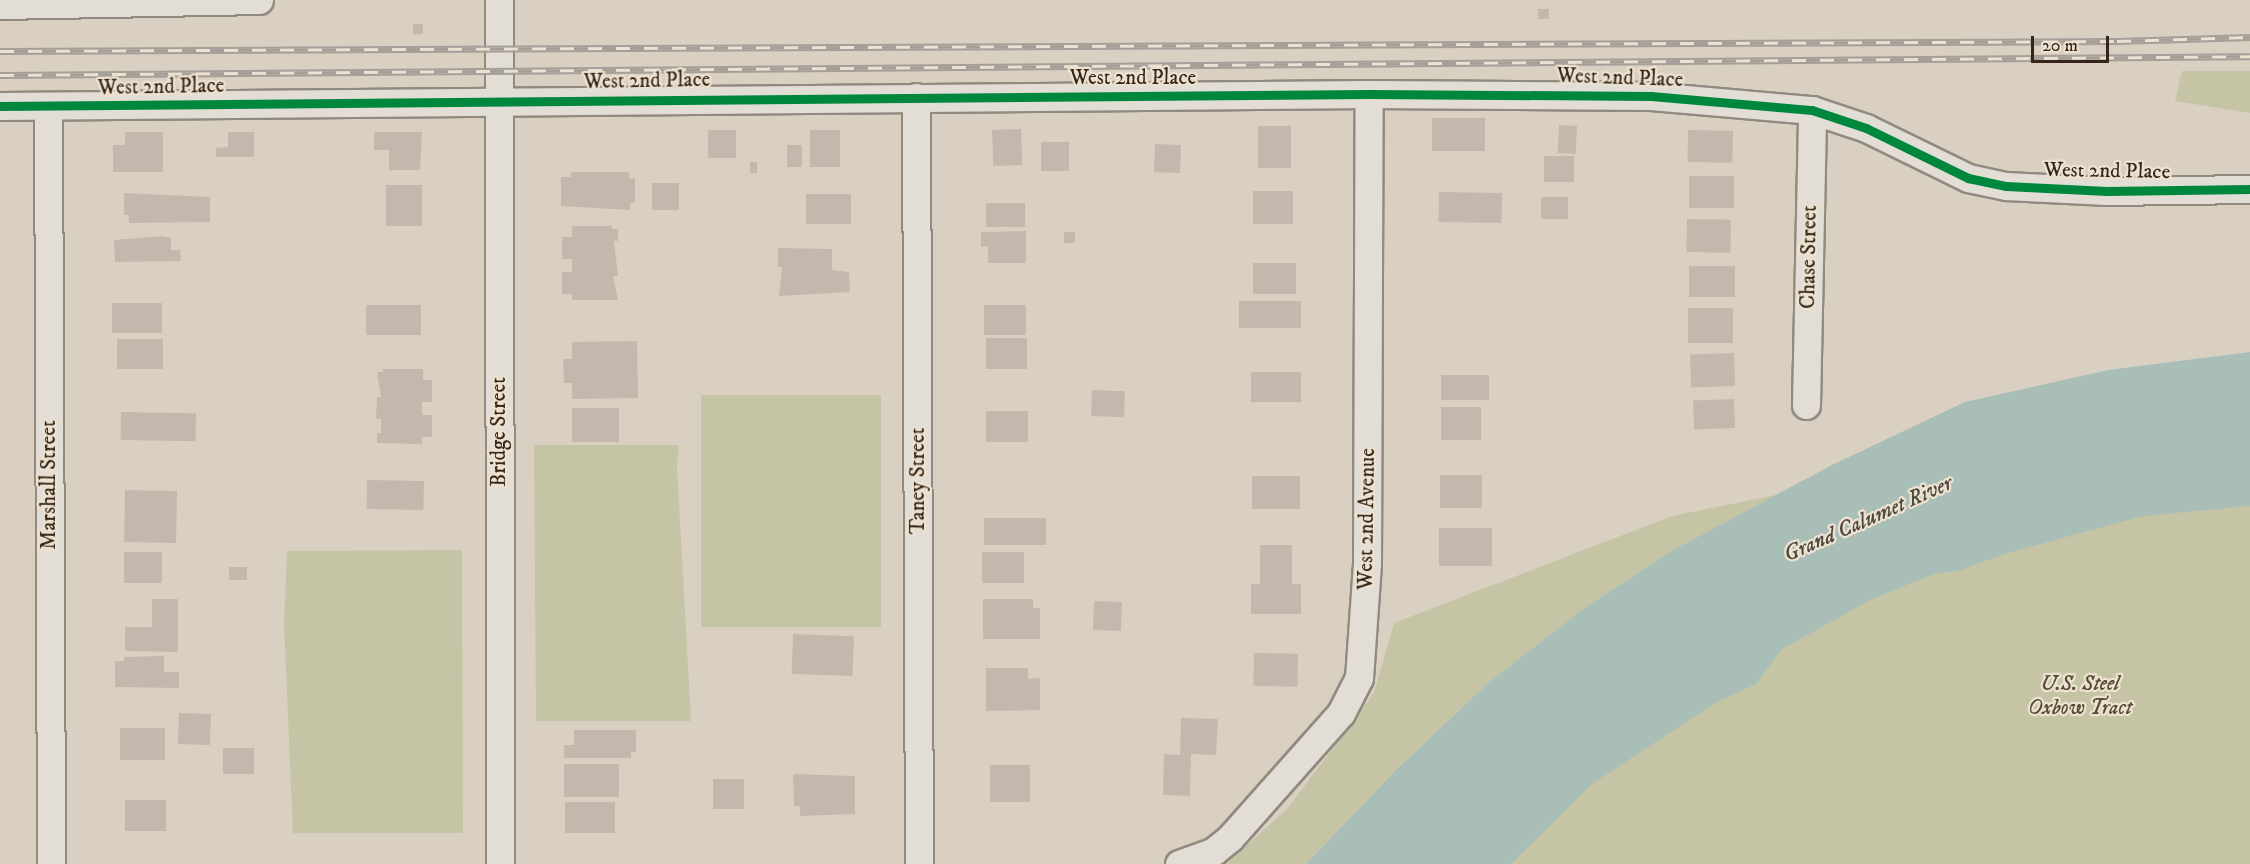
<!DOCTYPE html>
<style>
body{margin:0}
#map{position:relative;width:2250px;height:864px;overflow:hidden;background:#dad0c2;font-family:"IM FELL DW Pica",serif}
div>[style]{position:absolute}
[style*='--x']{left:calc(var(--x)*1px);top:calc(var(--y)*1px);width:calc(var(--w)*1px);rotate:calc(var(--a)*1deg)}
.green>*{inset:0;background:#c5c5a6;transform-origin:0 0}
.water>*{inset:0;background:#aabeb8}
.building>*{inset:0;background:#c6b7ac;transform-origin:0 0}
.roads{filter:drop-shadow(2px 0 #928a81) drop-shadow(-2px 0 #928a81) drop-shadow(0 2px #928a81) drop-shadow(0 -2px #928a81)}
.street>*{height:27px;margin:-13.5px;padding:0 13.5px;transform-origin:13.5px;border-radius:13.5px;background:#e2ded6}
.rail>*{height:7px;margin-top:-3.5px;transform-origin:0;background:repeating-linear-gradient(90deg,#ede2d0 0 14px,#a49f98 0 28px);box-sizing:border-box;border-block:2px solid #a49f98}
.cycleway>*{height:9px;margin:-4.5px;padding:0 4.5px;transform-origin:4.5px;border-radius:4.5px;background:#00873e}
span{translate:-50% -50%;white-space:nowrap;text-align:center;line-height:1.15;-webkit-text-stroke:4.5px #ede2d0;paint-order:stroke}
.street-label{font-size:21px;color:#362619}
.park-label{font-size:21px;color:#564c36;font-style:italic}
.water-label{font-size:22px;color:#4e4a40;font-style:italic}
.scale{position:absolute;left:2031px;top:36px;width:78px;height:27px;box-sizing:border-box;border:3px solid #362619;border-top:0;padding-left:8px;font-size:18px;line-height:21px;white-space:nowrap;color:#362619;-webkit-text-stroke:4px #ede2d0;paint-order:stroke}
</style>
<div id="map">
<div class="green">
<div style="clip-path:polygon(2182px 71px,2250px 71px,2250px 113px,2175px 101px)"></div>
<div style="left:701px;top:395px;width:180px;height:232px"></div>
<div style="clip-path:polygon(534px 445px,679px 445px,677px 466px,691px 721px,536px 721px)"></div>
<div style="clip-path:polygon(2250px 490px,2250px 864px,1507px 864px,1588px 779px,1755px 663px,1864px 596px,2001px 542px)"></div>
<div style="clip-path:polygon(1776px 495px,1673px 550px,1584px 608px,1488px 683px,1396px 770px,1306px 864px,1226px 864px,1288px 808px,1374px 693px,1394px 623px,1672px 516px)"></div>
<div style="clip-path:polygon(462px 550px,463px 833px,293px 833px,284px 624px,287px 551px)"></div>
</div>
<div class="water">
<div style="clip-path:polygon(2250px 352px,2250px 506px,2143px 516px,2004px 554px,1958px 571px,1934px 574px,1870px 600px,1781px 650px,1756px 684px,1715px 703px,1592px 784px,1511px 864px,1306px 864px,1396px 770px,1488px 683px,1584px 608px,1673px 550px,1832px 465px,1965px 402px,2108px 370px)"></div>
</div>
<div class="building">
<div style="left:1549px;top:9px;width:10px;height:11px;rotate:90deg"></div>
<div style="left:413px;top:24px;width:10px;height:10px"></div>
<div style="left:1432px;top:118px;width:53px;height:33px"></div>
<div style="left:1559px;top:125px;width:18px;height:28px;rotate:3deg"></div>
<div style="left:1258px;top:126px;width:33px;height:42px"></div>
<div style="left:1021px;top:129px;width:36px;height:29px;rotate:88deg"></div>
<div style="left:708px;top:130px;width:28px;height:28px"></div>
<div style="left:810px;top:130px;width:30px;height:37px"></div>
<div style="left:1688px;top:130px;width:45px;height:32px;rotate:1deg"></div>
<div style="clip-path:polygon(125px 132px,163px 132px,163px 172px,113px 172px,113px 145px,125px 145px)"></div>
<div style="clip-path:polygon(228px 132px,254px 132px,254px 157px,216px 157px,216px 148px,228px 147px)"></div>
<div style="clip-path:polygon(374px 132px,422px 132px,420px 170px,389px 170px,389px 150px,374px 150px)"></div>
<div style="left:1041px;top:142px;width:28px;height:29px"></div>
<div style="left:1155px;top:144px;width:26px;height:28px;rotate:2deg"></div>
<div style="left:787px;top:145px;width:15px;height:22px"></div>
<div style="left:1544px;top:156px;width:30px;height:26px"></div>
<div style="left:750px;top:162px;width:7px;height:11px"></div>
<div style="clip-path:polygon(571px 172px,629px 172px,629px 178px,635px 178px,635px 203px,630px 203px,630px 210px,561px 206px,561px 177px,571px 177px)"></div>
<div style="left:1689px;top:176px;width:45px;height:32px"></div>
<div style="left:652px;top:183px;width:27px;height:27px"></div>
<div style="left:386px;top:185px;width:36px;height:41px"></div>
<div style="left:1253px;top:191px;width:40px;height:33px"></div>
<div style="left:1439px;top:192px;width:63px;height:30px;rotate:1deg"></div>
<div style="clip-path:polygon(124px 193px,210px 197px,210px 222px,129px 223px,129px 215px,124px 215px)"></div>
<div style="left:806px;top:194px;width:45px;height:30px"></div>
<div style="left:1541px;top:197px;width:27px;height:22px"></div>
<div style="left:1025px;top:203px;width:24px;height:39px;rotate:90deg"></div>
<div style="left:1687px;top:219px;width:44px;height:33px;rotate:1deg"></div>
<div style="clip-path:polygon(572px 226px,612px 226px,612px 229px,618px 229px,618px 241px,614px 241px,618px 276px,613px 276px,618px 300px,572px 300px,572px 294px,562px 294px,562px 272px,572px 272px,572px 259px,562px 259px,562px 237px,572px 237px)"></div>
<div style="clip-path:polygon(1026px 231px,1026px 263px,988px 263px,988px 246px,981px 247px,981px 232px)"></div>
<div style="left:1064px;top:232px;width:11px;height:11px"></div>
<div style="clip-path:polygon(161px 236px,171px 238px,171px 250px,180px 250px,181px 261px,115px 262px,114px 240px)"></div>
<div style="clip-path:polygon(778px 248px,832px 249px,832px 270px,849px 272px,850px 292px,779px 296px,782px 267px,778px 267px)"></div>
<div style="left:1253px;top:263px;width:43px;height:31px"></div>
<div style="left:1689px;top:266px;width:46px;height:31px"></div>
<div style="left:1239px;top:301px;width:62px;height:27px"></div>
<div style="left:112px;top:303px;width:50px;height:30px"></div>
<div style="left:366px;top:305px;width:55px;height:30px"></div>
<div style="left:984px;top:305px;width:42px;height:30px"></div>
<div style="left:1688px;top:308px;width:45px;height:35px"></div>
<div style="left:1027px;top:338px;width:31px;height:41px;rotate:90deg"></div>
<div style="left:117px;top:339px;width:46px;height:30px"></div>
<div style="clip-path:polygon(637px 341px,638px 398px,572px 399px,572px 383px,564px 383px,563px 359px,572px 359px,572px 342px)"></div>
<div style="left:1734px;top:353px;width:33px;height:44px;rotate:88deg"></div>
<div style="clip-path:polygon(383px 369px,423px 369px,423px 380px,432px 380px,432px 402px,422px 402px,422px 415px,432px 415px,432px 437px,422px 437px,422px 444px,377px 443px,377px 433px,381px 433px,381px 419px,376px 419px,377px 397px,381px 397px,377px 372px,383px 372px)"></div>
<div style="left:1251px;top:372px;width:50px;height:30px"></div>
<div style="left:1441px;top:375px;width:48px;height:25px"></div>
<div style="left:1092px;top:390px;width:33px;height:26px;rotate:2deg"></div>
<div style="left:1734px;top:399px;width:29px;height:41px;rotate:88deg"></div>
<div style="left:1441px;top:407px;width:40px;height:33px"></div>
<div style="left:572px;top:408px;width:47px;height:34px"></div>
<div style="left:986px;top:411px;width:42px;height:31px"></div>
<div style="left:121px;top:412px;width:75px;height:28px;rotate:1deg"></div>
<div style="left:1440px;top:475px;width:42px;height:33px"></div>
<div style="left:1252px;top:476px;width:48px;height:33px"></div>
<div style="left:367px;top:480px;width:57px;height:29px;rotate:1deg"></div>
<div style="left:125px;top:490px;width:52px;height:52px;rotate:1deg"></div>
<div style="left:984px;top:518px;width:62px;height:27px"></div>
<div style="left:1439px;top:528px;width:53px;height:38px"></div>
<div style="clip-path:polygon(1260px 545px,1292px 545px,1292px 584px,1301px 584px,1301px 614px,1251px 614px,1251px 584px,1260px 584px)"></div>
<div style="left:124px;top:552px;width:38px;height:31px"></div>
<div style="left:982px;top:552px;width:42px;height:31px"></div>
<div style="left:229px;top:567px;width:18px;height:13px"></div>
<div style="clip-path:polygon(152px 599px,178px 599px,178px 652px,125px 651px,125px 627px,152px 627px)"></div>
<div style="clip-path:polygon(983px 599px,1033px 599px,1033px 608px,1040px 608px,1040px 639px,983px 639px)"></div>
<div style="left:1094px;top:601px;width:28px;height:29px;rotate:2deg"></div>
<div style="left:793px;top:634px;width:61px;height:40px;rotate:2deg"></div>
<div style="left:1254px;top:653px;width:44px;height:33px;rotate:1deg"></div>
<div style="clip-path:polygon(164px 656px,164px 672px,179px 672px,179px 688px,115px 687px,115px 661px,124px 661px,124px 657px)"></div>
<div style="clip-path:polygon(986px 668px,1028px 668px,1028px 679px,1040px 678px,1040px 710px,986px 711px)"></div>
<div style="left:179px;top:713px;width:32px;height:31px;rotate:2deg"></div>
<div style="clip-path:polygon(1181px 718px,1218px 719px,1216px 755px,1191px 754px,1190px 796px,1163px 795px,1164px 754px,1180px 755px)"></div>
<div style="left:120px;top:728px;width:45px;height:32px"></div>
<div style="clip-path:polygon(574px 730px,636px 730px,636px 752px,631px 752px,631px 758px,564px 758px,564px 745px,574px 745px)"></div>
<div style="left:223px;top:748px;width:31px;height:26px"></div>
<div style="left:564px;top:764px;width:55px;height:33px"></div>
<div style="left:990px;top:765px;width:40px;height:37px"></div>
<div style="clip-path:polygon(793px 774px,855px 776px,855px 814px,800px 816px,800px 806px,794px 806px)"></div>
<div style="left:713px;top:779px;width:31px;height:30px"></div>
<div style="left:125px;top:800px;width:41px;height:31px"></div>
<div style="left:565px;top:802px;width:50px;height:31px"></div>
</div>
<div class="roads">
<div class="street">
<div style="--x:499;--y:0;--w:864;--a:89.93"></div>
<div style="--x:0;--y:5;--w:259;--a:-1.1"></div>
<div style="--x:916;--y:97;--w:767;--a:89.78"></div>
<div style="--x:0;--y:106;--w:1369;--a:-0.5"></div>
<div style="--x:1369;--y:94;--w:282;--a:0.4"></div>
<div style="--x:1651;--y:96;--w:162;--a:5"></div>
<div style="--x:1812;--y:110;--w:57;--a:18.4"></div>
<div style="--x:1866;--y:128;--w:114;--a:26.1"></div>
<div style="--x:1968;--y:178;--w:39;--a:12"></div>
<div style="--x:2006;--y:186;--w:101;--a:2.8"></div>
<div style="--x:2107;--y:191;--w:143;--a:-0.8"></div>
<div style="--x:48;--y:106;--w:758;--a:89.77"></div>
<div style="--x:1806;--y:405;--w:295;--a:-88.8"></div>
<div style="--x:1179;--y:864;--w:37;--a:-20"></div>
<div style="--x:1214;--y:851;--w:21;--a:-39"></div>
<div style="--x:1230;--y:838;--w:167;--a:-48.4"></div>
<div style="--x:1341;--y:713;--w:39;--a:-63"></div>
<div style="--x:1359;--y:678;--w:115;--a:-86"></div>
<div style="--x:1367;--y:563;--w:469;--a:-89.8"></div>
</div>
</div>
<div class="rail">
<div style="--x:0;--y:51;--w:2117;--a:-0.27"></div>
<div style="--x:2117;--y:41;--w:133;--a:-1.7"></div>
<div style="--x:0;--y:75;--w:2250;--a:-0.48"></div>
</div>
<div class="cycleway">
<div style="--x:0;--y:106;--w:1369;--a:-0.5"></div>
<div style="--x:1369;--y:94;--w:282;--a:0.4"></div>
<div style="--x:1651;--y:96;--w:162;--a:5"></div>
<div style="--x:1812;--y:110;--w:57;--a:18.4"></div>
<div style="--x:1866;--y:128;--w:114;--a:26.1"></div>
<div style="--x:1968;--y:178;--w:39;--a:12"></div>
<div style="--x:2006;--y:186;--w:101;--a:2.8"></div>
<div style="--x:2107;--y:191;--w:143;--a:-0.8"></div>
</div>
<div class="street-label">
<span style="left:1133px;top:78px">West 2nd Place</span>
<span style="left:1620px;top:78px;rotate:2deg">West 2nd Place</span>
<span style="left:647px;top:81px;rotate:-1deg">West 2nd Place</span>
<span style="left:161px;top:87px;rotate:-1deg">West 2nd Place</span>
<span style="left:2107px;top:171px;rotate:1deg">West 2nd Place</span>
<span style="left:1809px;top:257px;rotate:-89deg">Chase Street</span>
<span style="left:499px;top:432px;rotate:-90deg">Bridge Street</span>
<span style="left:918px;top:481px;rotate:-90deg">Taney Street</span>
<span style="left:49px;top:485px;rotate:-90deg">Marshall Street</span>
<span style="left:1367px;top:519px;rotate:-89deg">West 2nd Avenue</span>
</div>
<div class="park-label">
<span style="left:2080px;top:696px">U.S. Steel<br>Oxbow Tract</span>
</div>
<div class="water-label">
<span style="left:1868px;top:519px;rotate:-24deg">Grand Calumet River</span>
</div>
<div class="scale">20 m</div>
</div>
